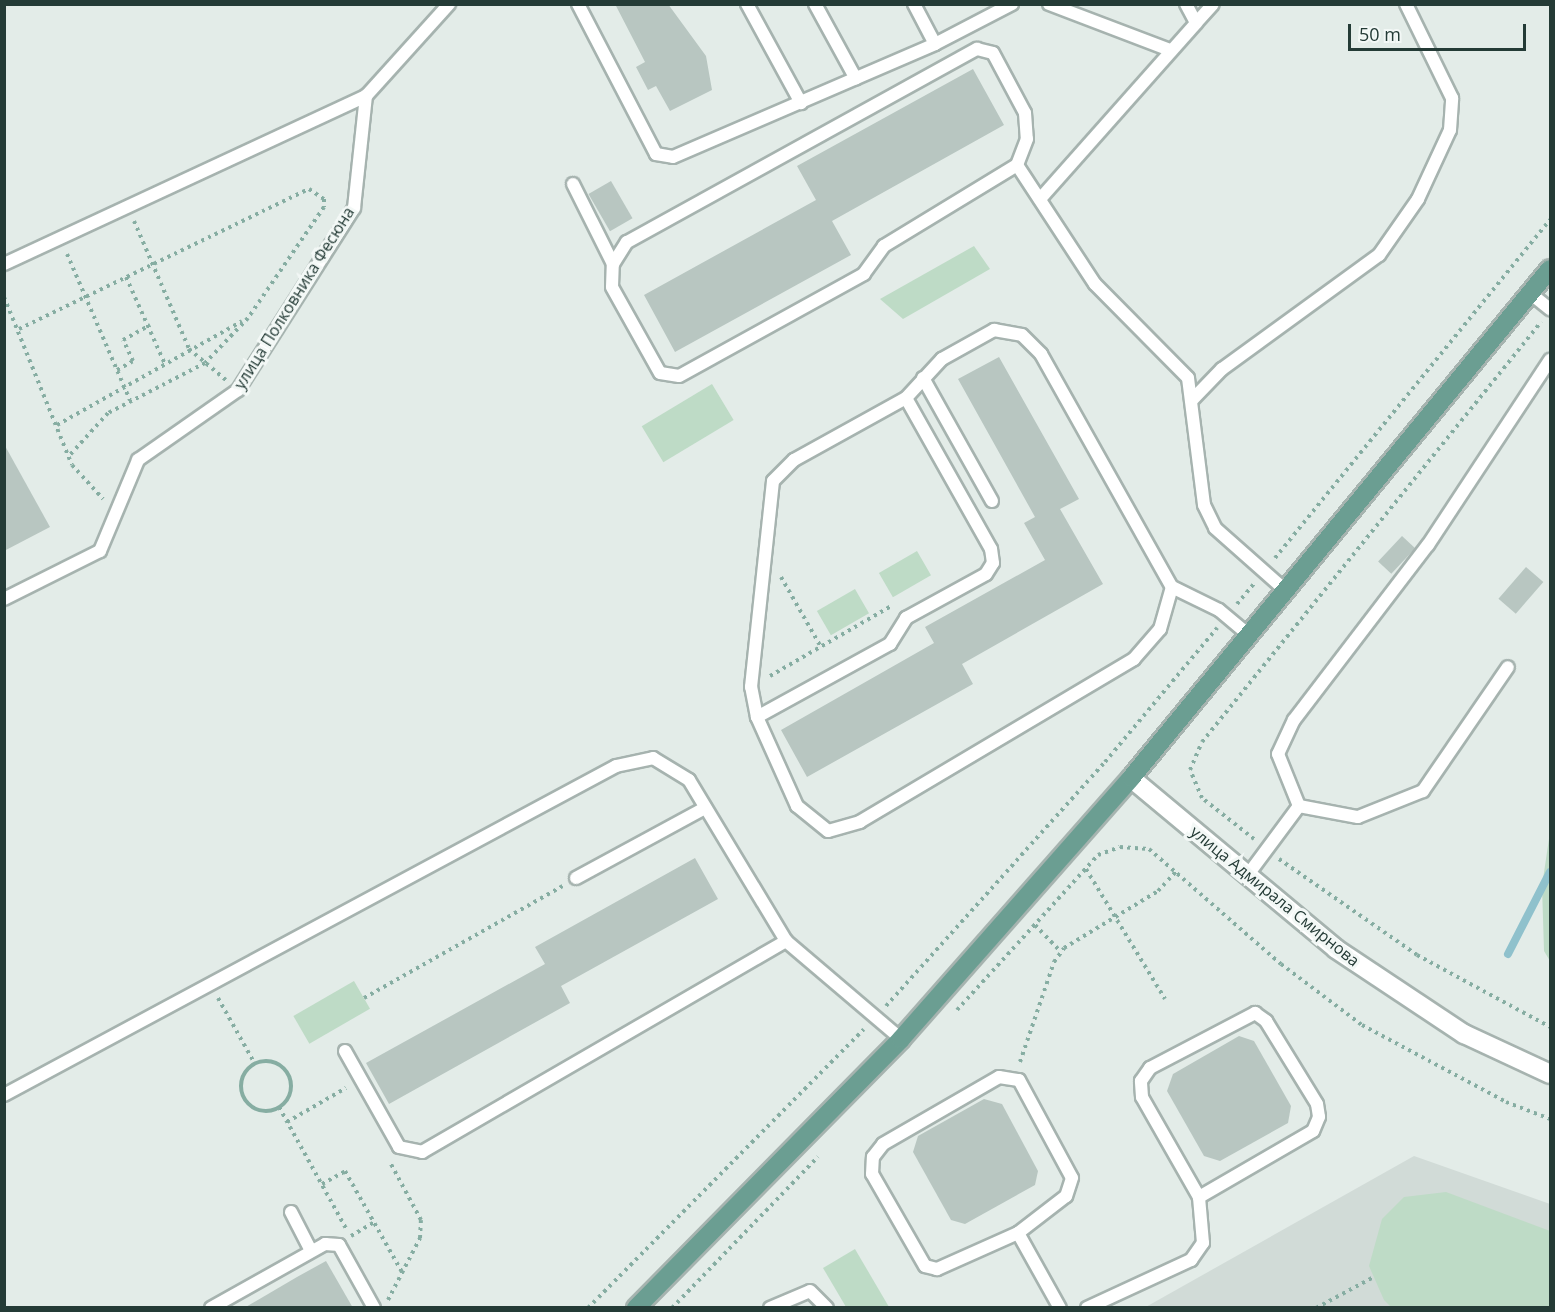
<!DOCTYPE html>
<meta charset="utf-8">
<style>
body{margin:0}
#map{position:relative;width:1555px;height:1312px;overflow:hidden;background:#e3ece8;font-family:"Open Sans",sans-serif}
div>[style]{position:absolute}
[style*='--x']{left:calc(var(--x)*1px);top:calc(var(--y)*1px);width:calc(var(--w)*1px);rotate:calc(var(--a)*1deg)}
.built>*{inset:0;background:#d1dbd7}
.green>*{inset:0;background:#bedbc6;transform-origin:0 0}
.stream>*{height:8px;margin:-4px;padding:0 4px;transform-origin:4px;border-radius:4px;background:#8fc1cc}
.building>*{inset:0;background:#b8c6c1;transform-origin:0 0}
.path>*{height:4px;margin-top:-2px;transform-origin:0;background:repeating-linear-gradient(90deg,#86ada2 0 3px,transparent 0 7.5px)}
.path>.ring{margin:-2px;padding:0;box-sizing:content-box;background:none;border:4px solid #86ada2;border-radius:50%}
.roads{filter:drop-shadow(2px 0 #a6b3af) drop-shadow(-2px 0 #a6b3af) drop-shadow(0 2px #a6b3af) drop-shadow(0 -2px #a6b3af)}
.service>*{height:12px;margin:-6px;padding:0 6px;transform-origin:6px;border-radius:6px;background:#fff}
.tertiary>*{height:18px;margin:-9px;padding:0 9px;transform-origin:9px;border-radius:9px;background:#fff}
.primary>*{height:18px;margin:-9px;padding:0 9px;transform-origin:9px;border-radius:9px;background:#6b9e92}
span{translate:-50% -50%;white-space:nowrap;text-align:center;line-height:1.15;-webkit-text-stroke:6px #f3f8f6;paint-order:stroke}
.street-label{font-size:16px;color:#243b36}
.frame{position:absolute;inset:0;border:6px solid #243b36;pointer-events:none}
.scale{position:absolute;left:1348px;top:24px;width:178px;height:27px;box-sizing:border-box;border:3px solid #243b36;border-top:0;padding-left:8px;font-size:18px;line-height:21px;white-space:nowrap;color:#243b36;-webkit-text-stroke:4px #f3f8f6;paint-order:stroke}
</style>
<div id="map">
<div class="built">
<div style="clip-path:polygon(1414px 1156px,1550px 1204px,1550px 1307px,1144px 1308px)"></div>
</div>
<div class="green">
<div style="clip-path:polygon(974px 246px,990px 269px,903px 319px,880px 299px)"></div>
<div style="left:712px;top:384px;width:42px;height:82px;rotate:59deg"></div>
<div style="left:917px;top:551px;width:28px;height:44px;rotate:60deg"></div>
<div style="left:855px;top:589px;width:28px;height:44px;rotate:60deg"></div>
<div style="clip-path:polygon(1550px 832px,1550px 961px,1544px 951px,1542px 886px)"></div>
<div style="left:354px;top:981px;width:32px;height:70px;rotate:60deg"></div>
<div style="clip-path:polygon(1446px 1192px,1550px 1231px,1550px 1307px,1392px 1308px,1384px 1300px,1369px 1266px,1382px 1219px,1404px 1197px)"></div>
<div style="clip-path:polygon(855px 1249px,889px 1307px,846px 1307px,823px 1268px)"></div>
</div>
<div class="stream">
<div style="--x:1508;--y:954;--w:92;--a:-62.9"></div>
</div>
<div class="building">
<div style="clip-path:polygon(615px 4px,668px 4px,706px 56px,712px 90px,670px 111px,656px 86px,648px 90px,636px 67px,645px 62px)"></div>
<div style="clip-path:polygon(973px 69px,1004px 125px,832px 221px,851px 255px,675px 352px,644px 295px,816px 200px,797px 166px)"></div>
<div style="left:611px;top:181px;width:43px;height:26px;rotate:60deg"></div>
<div style="clip-path:polygon(999px 357px,1079px 499px,1060px 509px,1103px 584px,962px 664px,973px 684px,807px 777px,781px 730px,934px 643px,925px 627px,1045px 560px,1024px 523px,1035px 517px,958px 379px)"></div>
<div style="clip-path:polygon(4px 444px,50px 527px,4px 551px)"></div>
<div style="left:1402px;top:536px;width:18px;height:35px;rotate:43deg"></div>
<div style="left:1526px;top:567px;width:23px;height:42px;rotate:41deg"></div>
<div style="clip-path:polygon(695px 858px,718px 899px,561px 986px,570px 1003px,389px 1104px,366px 1063px,545px 964px,535px 947px)"></div>
<div style="clip-path:polygon(1239px 1036px,1254px 1041px,1291px 1106px,1288px 1123px,1220px 1161px,1204px 1156px,1167px 1091px,1173px 1074px)"></div>
<div style="clip-path:polygon(984px 1099px,1002px 1104px,1038px 1171px,1035px 1185px,965px 1224px,951px 1220px,913px 1152px,918px 1136px)"></div>
<div style="clip-path:polygon(326px 1261px,353px 1308px,244px 1308px,297px 1277px)"></div>
</div>
<div class="path">
<div style="--x:134;--y:221;--w:139;--a:66.7"></div>
<div style="--x:189;--y:349;--w:48;--a:40"></div>
<div style="--x:67;--y:254;--w:159;--a:66.7"></div>
<div style="--x:126;--y:277;--w:95;--a:65.9"></div>
<div style="--x:4;--y:297;--w:181;--a:68"></div>
<div style="--x:72;--y:465;--w:46;--a:47.6"></div>
<div style="--x:19;--y:329;--w:322;--a:-25.8"></div>
<div style="--x:309;--y:189;--w:18;--a:34"></div>
<div style="--x:324;--y:199;--w:8;--a:90"></div>
<div style="--x:324;--y:207;--w:135;--a:124.4"></div>
<div style="--x:248;--y:318;--w:62;--a:133.7"></div>
<div style="--x:205;--y:363;--w:109;--a:152.7"></div>
<div style="--x:108;--y:413;--w:58;--a:132.2"></div>
<div style="--x:117;--y:370;--w:18;--a:-29"></div>
<div style="--x:133;--y:361;--w:23;--a:-115"></div>
<div style="--x:123;--y:340;--w:31;--a:-29"></div>
<div style="--x:57;--y:425;--w:212;--a:-29.3"></div>
<div style="--x:1275;--y:558;--w:436;--a:-50.9"></div>
<div style="--x:781;--y:577;--w:81;--a:60.3"></div>
<div style="--x:1237;--y:604;--w:26;--a:-50"></div>
<div style="--x:770;--y:676;--w:140;--a:-30"></div>
<div style="--x:1254;--y:839;--w:66;--a:-141.7"></div>
<div style="--x:1202;--y:798;--w:30;--a:-113"></div>
<div style="--x:1190;--y:770;--w:30;--a:-67"></div>
<div style="--x:1202;--y:742;--w:540;--a:-51.09"></div>
<div style="--x:1279;--y:859;--w:168;--a:34.8"></div>
<div style="--x:1417;--y:955;--w:151;--a:28.4"></div>
<div style="--x:1086;--y:869;--w:152;--a:58.7"></div>
<div style="--x:1035;--y:925;--w:37;--a:46"></div>
<div style="--x:218;--y:998;--w:76;--a:60.7"></div>
<div style="--x:364;--y:998;--w:228;--a:-29.4"></div>
<div style="--x:886;--y:1006;--w:328;--a:-48.1"></div>
<div style="--x:1105;--y:762;--w:175;--a:-50.1"></div>
<div style="--x:957;--y:1010;--w:210;--a:-47.7"></div>
<div style="--x:1098;--y:855;--w:23;--a:-20"></div>
<div style="--x:1120;--y:847;--w:29;--a:4"></div>
<div style="--x:1149;--y:849;--w:175;--a:41.1"></div>
<div style="--x:1281;--y:964;--w:101;--a:37"></div>
<div style="--x:1362;--y:1025;--w:163;--a:28.1"></div>
<div style="--x:1506;--y:1102;--w:47;--a:21.1"></div>
<div class="ring" style="left:241px;top:1061px;width:46px;height:46px"></div>
<div style="--x:1020;--y:1062;--w:106;--a:-71.2"></div>
<div style="--x:1054;--y:962;--w:17;--a:-54"></div>
<div style="--x:1064;--y:948;--w:110;--a:-31.2"></div>
<div style="--x:1158;--y:891;--w:26;--a:-47"></div>
<div style="--x:279;--y:1107;--w:141;--a:61.1"></div>
<div style="--x:287;--y:1122;--w:68;--a:-30"></div>
<div style="--x:322;--y:1184;--w:26;--a:-29"></div>
<div style="--x:345;--y:1171;--w:116;--a:60.6"></div>
<div style="--x:351;--y:1236;--w:27;--a:-31"></div>
<div style="--x:388;--y:1300;--w:70;--a:-62.7"></div>
<div style="--x:420;--y:1238;--w:18;--a:-87"></div>
<div style="--x:421;--y:1220;--w:64;--a:-118.2"></div>
<div style="--x:588;--y:1308;--w:392;--a:-45.3"></div>
<div style="--x:672;--y:1308;--w:210;--a:-46"></div>
<div style="--x:1316;--y:1308;--w:64;--a:-28.2"></div>
</div>
<div class="roads">
<div class="service">
<div style="--x:578;--y:4;--w:169;--a:62.5"></div>
<div style="--x:656;--y:154;--w:17;--a:10"></div>
<div style="--x:673;--y:157;--w:285;--a:-23.3"></div>
<div style="--x:935;--y:44;--w:87;--a:-27.5"></div>
<div style="--x:747;--y:4;--w:113;--a:61.4"></div>
<div style="--x:815;--y:4;--w:85;--a:61.3"></div>
<div style="--x:914;--y:4;--w:45;--a:62.3"></div>
<div style="--x:1049;--y:4;--w:129;--a:20.8"></div>
<div style="--x:1186;--y:4;--w:21;--a:62"></div>
<div style="--x:1196;--y:23;--w:25;--a:-48"></div>
<div style="--x:977;--y:49;--w:16;--a:14"></div>
<div style="--x:993;--y:53;--w:68;--a:61.9"></div>
<div style="--x:1025;--y:113;--w:26;--a:86"></div>
<div style="--x:1027;--y:139;--w:28;--a:111"></div>
<div style="--x:1017;--y:165;--w:156;--a:148.7"></div>
<div style="--x:884;--y:246;--w:34;--a:126"></div>
<div style="--x:864;--y:274;--w:211;--a:151.1"></div>
<div style="--x:679;--y:376;--w:19;--a:-171"></div>
<div style="--x:660;--y:373;--w:98;--a:-119.2"></div>
<div style="--x:612;--y:287;--w:23;--a:-88"></div>
<div style="--x:613;--y:264;--w:26;--a:-58"></div>
<div style="--x:627;--y:242;--w:400;--a:-28.9"></div>
<div style="--x:1017;--y:165;--w:142;--a:56.8"></div>
<div style="--x:1095;--y:284;--w:132;--a:45.3"></div>
<div style="--x:1188;--y:378;--w:128;--a:82.8"></div>
<div style="--x:1204;--y:505;--w:25;--a:64"></div>
<div style="--x:1215;--y:528;--w:92;--a:41.5"></div>
<div style="--x:573;--y:184;--w:89;--a:63.4"></div>
<div style="--x:1040;--y:199;--w:235;--a:-48.4"></div>
<div style="--x:4;--y:264;--w:399;--a:-24.9"></div>
<div style="--x:366;--y:96;--w:124;--a:-47.9"></div>
<div style="--x:1530;--y:293;--w:26;--a:39"></div>
<div style="--x:994;--y:330;--w:28;--a:10"></div>
<div style="--x:1022;--y:335;--w:27;--a:45"></div>
<div style="--x:1041;--y:354;--w:267;--a:60.7"></div>
<div style="--x:1172;--y:587;--w:44;--a:105.9"></div>
<div style="--x:1160;--y:629;--w:40;--a:131"></div>
<div style="--x:1134;--y:659;--w:319;--a:149.3"></div>
<div style="--x:860;--y:822;--w:33;--a:164"></div>
<div style="--x:828;--y:831;--w:40;--a:-141"></div>
<div style="--x:797;--y:806;--w:98;--a:-114.2"></div>
<div style="--x:757;--y:717;--w:31;--a:-101"></div>
<div style="--x:751;--y:687;--w:207;--a:-83.9"></div>
<div style="--x:773;--y:481;--w:30;--a:-45"></div>
<div style="--x:794;--y:460;--w:128;--a:-29"></div>
<div style="--x:906;--y:398;--w:53;--a:-47.3"></div>
<div style="--x:942;--y:359;--w:60;--a:-29.1"></div>
<div style="--x:923;--y:378;--w:141;--a:60.7"></div>
<div style="--x:1193;--y:399;--w:42;--a:-46"></div>
<div style="--x:1222;--y:369;--w:194;--a:-36"></div>
<div style="--x:1379;--y:255;--w:68;--a:-55.1"></div>
<div style="--x:1418;--y:199;--w:76;--a:-65.1"></div>
<div style="--x:1450;--y:130;--w:32;--a:-86"></div>
<div style="--x:1452;--y:98;--w:105;--a:-116.1"></div>
<div style="--x:1172;--y:587;--w:52;--a:26.1"></div>
<div style="--x:1219;--y:610;--w:38;--a:40"></div>
<div style="--x:4;--y:599;--w:107;--a:-26.6"></div>
<div style="--x:100;--y:551;--w:99;--a:-67.3"></div>
<div style="--x:138;--y:460;--w:122;--a:-35"></div>
<div style="--x:238;--y:390;--w:216;--a:-57.5"></div>
<div style="--x:354;--y:208;--w:113;--a:-83.9"></div>
<div style="--x:757;--y:717;--w:152;--a:-28.8"></div>
<div style="--x:890;--y:644;--w:31;--a:-58"></div>
<div style="--x:906;--y:618;--w:91;--a:-28.8"></div>
<div style="--x:986;--y:574;--w:13;--a:-58"></div>
<div style="--x:993;--y:563;--w:14;--a:-98"></div>
<div style="--x:991;--y:549;--w:173;--a:-119.4"></div>
<div style="--x:1299;--y:806;--w:60;--a:10.6"></div>
<div style="--x:1358;--y:817;--w:70;--a:-21.8"></div>
<div style="--x:1423;--y:791;--w:150;--a:-55.6"></div>
<div style="--x:1247;--y:876;--w:87;--a:-53.4"></div>
<div style="--x:1299;--y:806;--w:56;--a:-112"></div>
<div style="--x:1278;--y:754;--w:38;--a:-65"></div>
<div style="--x:1294;--y:720;--w:220;--a:-52.6"></div>
<div style="--x:1428;--y:545;--w:222;--a:-56.6"></div>
<div style="--x:576;--y:878;--w:147;--a:-28.5"></div>
<div style="--x:345;--y:1051;--w:110;--a:60.6"></div>
<div style="--x:399;--y:1147;--w:24;--a:12"></div>
<div style="--x:422;--y:1152;--w:421;--a:-30.1"></div>
<div style="--x:4;--y:1095;--w:695;--a:-28.26"></div>
<div style="--x:616;--y:766;--w:38;--a:-12"></div>
<div style="--x:653;--y:758;--w:42;--a:31.4"></div>
<div style="--x:689;--y:780;--w:188;--a:58.9"></div>
<div style="--x:786;--y:941;--w:151;--a:40.4"></div>
<div style="--x:291;--y:1212;--w:42;--a:62.8"></div>
<div style="--x:1018;--y:1233;--w:89;--a:156"></div>
<div style="--x:937;--y:1269;--w:12;--a:-166"></div>
<div style="--x:925;--y:1266;--w:106;--a:-119.9"></div>
<div style="--x:872;--y:1174;--w:17;--a:-87"></div>
<div style="--x:873;--y:1157;--w:16;--a:-52"></div>
<div style="--x:883;--y:1144;--w:134;--a:-30"></div>
<div style="--x:999;--y:1077;--w:20;--a:9"></div>
<div style="--x:1019;--y:1080;--w:111;--a:61.6"></div>
<div style="--x:1072;--y:1178;--w:19;--a:108"></div>
<div style="--x:1066;--y:1196;--w:61;--a:142.4"></div>
<div style="--x:1018;--y:1233;--w:86;--a:60.8"></div>
<div style="--x:211;--y:1308;--w:131;--a:-29.3"></div>
<div style="--x:325;--y:1244;--w:14;--a:4"></div>
<div style="--x:339;--y:1245;--w:72;--a:60.9"></div>
<div style="--x:770;--y:1308;--w:43;--a:-23"></div>
<div style="--x:810;--y:1291;--w:24;--a:45"></div>
<div style="--x:1087;--y:1308;--w:115;--a:-24.8"></div>
<div style="--x:1191;--y:1260;--w:21;--a:-55"></div>
<div style="--x:1203;--y:1243;--w:46;--a:-95"></div>
<div style="--x:1199;--y:1197;--w:115;--a:-119.7"></div>
<div style="--x:1142;--y:1097;--w:16;--a:-94"></div>
<div style="--x:1141;--y:1081;--w:16;--a:-55"></div>
<div style="--x:1150;--y:1068;--w:119;--a:-27.6"></div>
<div style="--x:1255;--y:1013;--w:14;--a:36"></div>
<div style="--x:1266;--y:1021;--w:97;--a:58.4"></div>
<div style="--x:1317;--y:1104;--w:13;--a:81"></div>
<div style="--x:1319;--y:1117;--w:15;--a:113"></div>
<div style="--x:1313;--y:1131;--w:132;--a:149.9"></div>
</div>
<div class="tertiary">
<div style="--x:1131;--y:778;--w:267;--a:39.8"></div>
<div style="--x:1336;--y:949;--w:154;--a:33.6"></div>
<div style="--x:1464;--y:1034;--w:95;--a:24.9"></div>
</div>
<div class="primary">
<div style="--x:636;--y:1308;--w:378;--a:-45.4"></div>
<div style="--x:901;--y:1039;--w:348;--a:-48.6"></div>
<div style="--x:1131;--y:778;--w:659;--a:-50.54"></div>
</div>
</div>
<div class="street-label">
<span style="left:294px;top:298px;rotate:-58deg">улица Полковника Фесюна</span>
<span style="left:1275px;top:896px;rotate:39deg">улица Адмирала Смирнова</span>
</div>
<div class="frame"></div>
<div class="scale">50 m</div>
</div>
